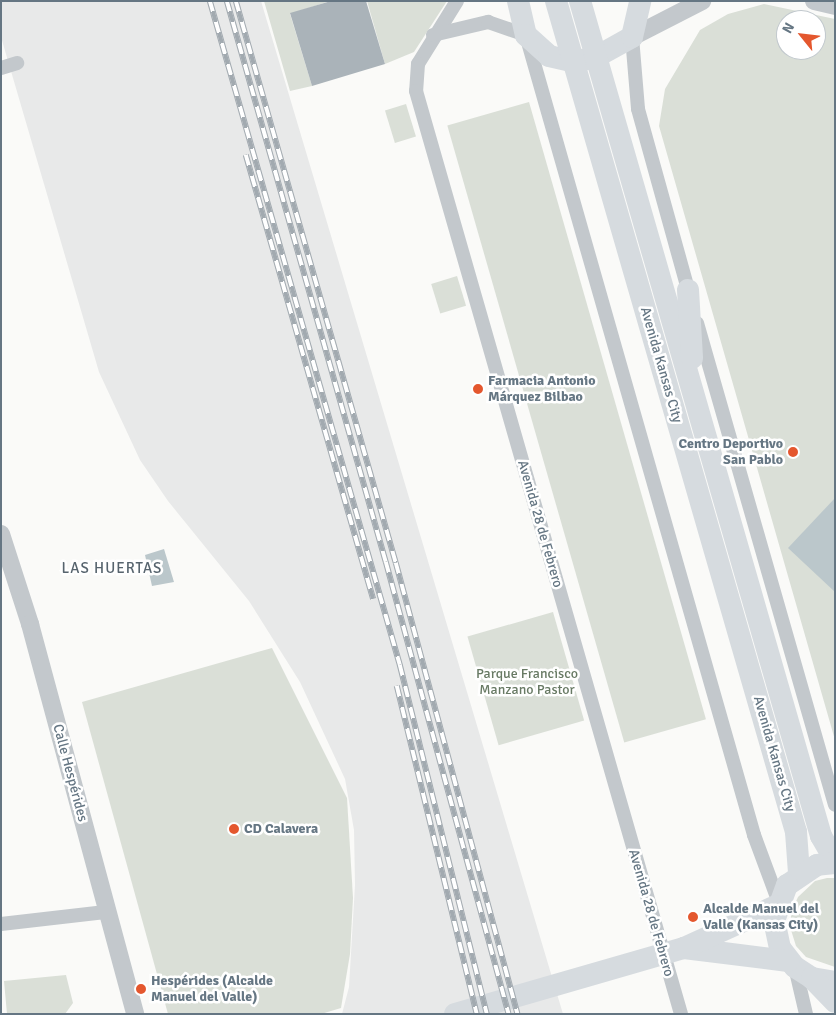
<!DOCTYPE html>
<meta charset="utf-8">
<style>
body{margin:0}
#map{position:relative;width:836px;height:1015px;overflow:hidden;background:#fafaf8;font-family:Signika,sans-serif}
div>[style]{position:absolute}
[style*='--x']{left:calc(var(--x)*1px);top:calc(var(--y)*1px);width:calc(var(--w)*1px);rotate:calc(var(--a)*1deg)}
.built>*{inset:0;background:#e8e9e9}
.green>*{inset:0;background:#dadfd7;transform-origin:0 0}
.water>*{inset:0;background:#bbc7cb}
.building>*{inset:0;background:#aab3b9}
.minor>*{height:14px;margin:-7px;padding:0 7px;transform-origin:7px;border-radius:7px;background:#c3c8cc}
.tertiary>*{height:18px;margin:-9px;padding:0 9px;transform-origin:9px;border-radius:9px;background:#c3c8cc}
.primary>*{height:22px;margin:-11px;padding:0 11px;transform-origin:11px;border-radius:11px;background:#d6dbdf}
.rail>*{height:5.5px;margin-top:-2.75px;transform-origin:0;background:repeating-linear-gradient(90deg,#fff 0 11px,#a2aab0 0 22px);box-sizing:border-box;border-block:1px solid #a2aab0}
.dots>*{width:14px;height:14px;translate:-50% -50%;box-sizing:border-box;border:2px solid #fff;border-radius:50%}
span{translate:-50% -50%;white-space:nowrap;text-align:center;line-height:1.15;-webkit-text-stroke:5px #fff;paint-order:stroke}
.street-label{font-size:14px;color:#657683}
.poi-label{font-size:14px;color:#657683;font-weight:700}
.left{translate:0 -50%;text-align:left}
.right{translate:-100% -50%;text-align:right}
.park-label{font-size:14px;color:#687a64}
.neighbourhood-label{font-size:15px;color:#57646e;letter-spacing:1px}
.frame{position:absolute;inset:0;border:2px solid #657683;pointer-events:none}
.north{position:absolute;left:776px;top:10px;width:50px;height:50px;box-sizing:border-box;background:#fff;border:1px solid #c1c8cd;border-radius:50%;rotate:299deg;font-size:14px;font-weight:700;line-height:20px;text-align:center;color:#657683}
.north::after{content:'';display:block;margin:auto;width:18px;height:22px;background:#e4572e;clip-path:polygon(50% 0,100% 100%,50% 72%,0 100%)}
</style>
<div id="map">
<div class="built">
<div style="clip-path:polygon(1px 1px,261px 1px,563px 1014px,342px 1014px,349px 987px,355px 885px,354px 830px,345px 779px,300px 682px,249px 601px,168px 501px,140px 460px,99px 372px,1px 37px)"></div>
</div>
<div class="green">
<div style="clip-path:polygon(264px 1px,330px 1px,290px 14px,312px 86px,290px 91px)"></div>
<div style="clip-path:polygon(367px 1px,447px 1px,414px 52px,385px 64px)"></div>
<div style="clip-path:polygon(evenodd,764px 4px,835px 19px,835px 740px,659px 126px,665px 89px,700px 30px,728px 14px,764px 4px,786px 20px,816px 20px,816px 50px,786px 50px,786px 20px)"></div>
<div style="left:529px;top:102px;width:642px;height:85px;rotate:74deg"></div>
<div style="left:406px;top:104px;width:34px;height:22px;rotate:73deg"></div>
<div style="left:457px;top:276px;width:31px;height:27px;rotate:73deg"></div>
<div style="left:553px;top:612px;width:113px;height:89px;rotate:74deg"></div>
<div style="clip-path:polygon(272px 648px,347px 798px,353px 898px,350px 954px,341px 1008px,321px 1014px,168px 1014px,82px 702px)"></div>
<div style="clip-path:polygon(827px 878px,835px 878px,835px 967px,806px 957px,796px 946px,791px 930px,791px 912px,798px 897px,815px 881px)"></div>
<div style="clip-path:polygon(66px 975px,73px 1003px,65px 1014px,7px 1014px,4px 981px)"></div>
</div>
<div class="water">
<div style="clip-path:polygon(835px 498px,835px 592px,788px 548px)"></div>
<div style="clip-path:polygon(164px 549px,174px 582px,152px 586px,145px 555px)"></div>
</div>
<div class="building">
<div style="clip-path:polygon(331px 1px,366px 1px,385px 64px,312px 86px,290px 13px)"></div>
</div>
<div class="minor">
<div style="--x:457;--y:1;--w:74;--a:121.8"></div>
<div style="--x:418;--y:64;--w:27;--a:94"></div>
<div style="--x:416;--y:91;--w:960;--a:73.98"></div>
<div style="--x:433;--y:35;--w:57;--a:-13.3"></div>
<div style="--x:488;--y:22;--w:40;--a:18.9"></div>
<div style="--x:526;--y:35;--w:832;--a:74.09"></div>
<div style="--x:754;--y:835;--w:69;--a:69.7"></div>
<div style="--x:632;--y:37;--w:72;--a:85.2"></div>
<div style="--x:638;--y:109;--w:195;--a:74.5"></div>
<div style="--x:1;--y:68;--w:17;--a:-17"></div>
<div style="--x:697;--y:323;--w:501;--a:74.02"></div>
<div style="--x:1;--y:924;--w:105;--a:-6.6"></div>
<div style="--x:795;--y:967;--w:48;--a:76.8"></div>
</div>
<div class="tertiary">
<div style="--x:814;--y:1;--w:22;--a:13"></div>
<div style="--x:632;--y:37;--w:79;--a:-27.2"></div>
<div style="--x:1;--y:534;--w:95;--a:72.1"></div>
<div style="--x:30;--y:624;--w:404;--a:74.9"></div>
</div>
<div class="primary">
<div style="--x:518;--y:1;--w:35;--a:77"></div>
<div style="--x:526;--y:35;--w:31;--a:42"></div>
<div style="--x:549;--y:56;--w:26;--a:13"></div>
<div style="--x:574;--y:62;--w:23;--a:-13"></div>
<div style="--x:596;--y:57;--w:41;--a:-29.1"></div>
<div style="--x:632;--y:37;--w:37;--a:-77"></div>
<div style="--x:556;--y:1;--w:865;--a:73.89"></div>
<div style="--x:796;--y:832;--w:41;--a:85.8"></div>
<div style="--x:580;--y:1;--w:869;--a:73.9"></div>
<div style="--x:821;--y:836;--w:28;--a:60"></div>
<div style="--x:688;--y:290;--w:68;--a:86.6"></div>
<div style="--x:835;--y:863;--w:18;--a:174"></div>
<div style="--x:817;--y:865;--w:36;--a:146"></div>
<div style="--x:787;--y:885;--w:37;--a:110"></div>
<div style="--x:774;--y:920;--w:29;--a:78"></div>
<div style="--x:780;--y:948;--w:24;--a:52"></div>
<div style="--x:795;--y:967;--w:20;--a:33"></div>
<div style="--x:812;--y:978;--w:23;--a:10"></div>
<div style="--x:684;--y:948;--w:105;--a:7.1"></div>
<div style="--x:812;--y:978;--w:33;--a:46"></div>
<div style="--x:455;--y:1014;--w:238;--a:-16.1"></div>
<div style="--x:684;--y:948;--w:101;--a:-24.5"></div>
</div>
<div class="rail">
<div style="--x:210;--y:1;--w:691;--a:74.03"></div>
<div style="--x:400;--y:665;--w:360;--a:76"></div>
<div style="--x:227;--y:1;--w:583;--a:74.18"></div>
<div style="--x:386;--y:562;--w:468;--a:74.8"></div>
<div style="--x:236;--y:1;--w:584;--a:74.11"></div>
<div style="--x:396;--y:563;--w:467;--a:74.9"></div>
<div style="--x:246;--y:155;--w:462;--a:74"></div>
<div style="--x:397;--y:686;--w:338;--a:76.3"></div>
</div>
<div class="dots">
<div style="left:478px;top:389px;background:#e4572e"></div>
<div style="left:793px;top:452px;background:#e4572e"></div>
<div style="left:234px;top:829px;background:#e4572e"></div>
<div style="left:693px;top:917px;background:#e4572e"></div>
<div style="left:141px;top:989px;background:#e4572e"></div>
</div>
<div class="street-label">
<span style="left:661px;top:365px;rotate:74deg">Avenida Kansas City</span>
<span style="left:540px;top:524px;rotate:74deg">Avenida 28 de Febrero</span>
<span style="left:774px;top:754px;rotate:74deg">Avenida Kansas City</span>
<span style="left:70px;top:773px;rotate:75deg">Calle Hespérides</span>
<span style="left:651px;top:913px;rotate:74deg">Avenida 28 de Febrero</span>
</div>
<div class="poi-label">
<span class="left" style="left:488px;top:389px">Farmacia Antonio<br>Márquez Bilbao</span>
<span class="right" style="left:783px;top:452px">Centro Deportivo<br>San Pablo</span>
<span class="left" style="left:244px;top:829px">CD Calavera</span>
<span class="left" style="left:703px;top:917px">Alcalde Manuel del<br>Valle (Kansas City)</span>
<span class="left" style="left:151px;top:989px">Hespérides (Alcalde<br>Manuel del Valle)</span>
</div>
<div class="park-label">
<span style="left:527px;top:682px">Parque Francisco<br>Manzano Pastor</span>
</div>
<div class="neighbourhood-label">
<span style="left:112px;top:569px">LAS HUERTAS</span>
</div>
<div class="frame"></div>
<div class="north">N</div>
</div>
